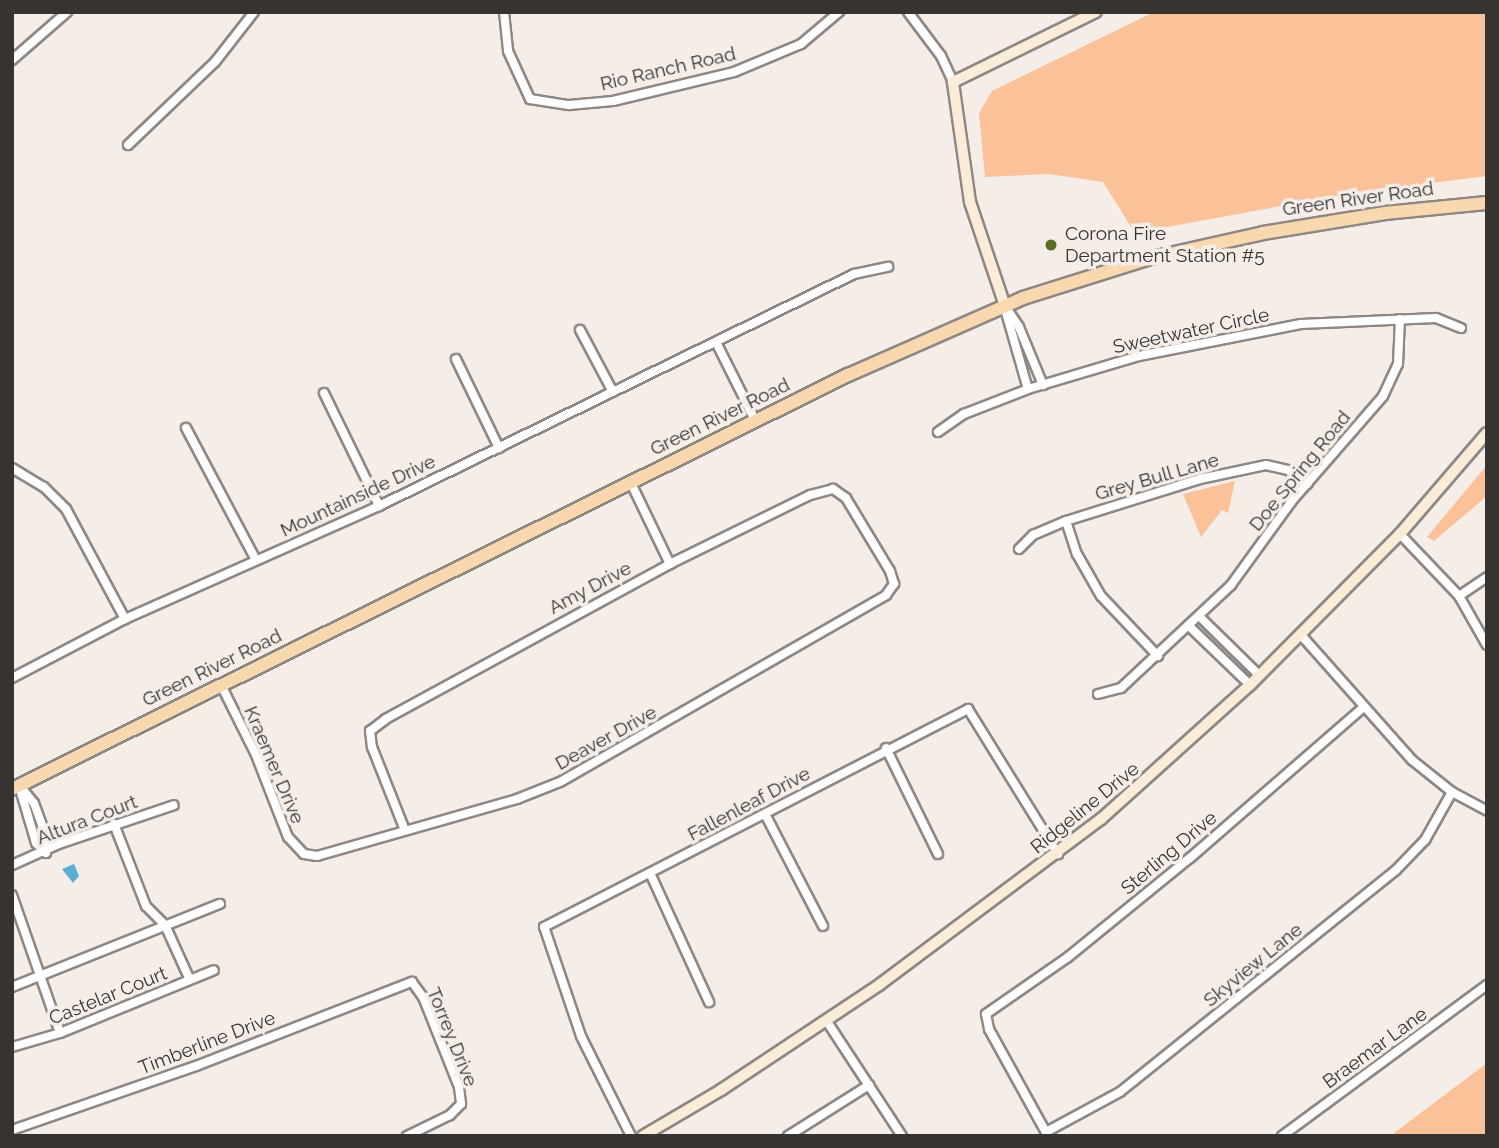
<!DOCTYPE html>
<html>
<head>
<meta charset="utf-8">
<style>
  body { margin:0 }
  #map { position:relative; width:1499px; height:1148px; overflow:hidden; background:#f4ede8; font-family:Raleway,sans-serif }
  div>[style] { position:absolute }
  .green>* { inset:0; background:#fbc198 }
  .water>* { inset:0; background:#5dadd3 }
  .roads { filter:drop-shadow(2px 0 #8e8783) drop-shadow(-2px 0 #8e8783) drop-shadow(0 2px #8e8783) drop-shadow(0 -2px #8e8783) }
  .street>* { height:8px; margin:-4px; padding:0 4px; transform-origin:4px; border-radius:4px; background:#fff }
  .secondary>* { height:10px; margin:-5px; padding:0 5px; transform-origin:5px; border-radius:5px; background:#fbecd7 }
  .primary>* { height:12px; margin:-6px; padding:0 6px; transform-origin:6px; border-radius:6px; background:#f8d9af }
  .dots>* { width:19px; height:19px; translate:-50% -50%; box-sizing:border-box; border:4px solid #f4ede8; border-radius:50% }
  span { translate:-50% -50%; white-space:nowrap; text-align:center; line-height:1.15; -webkit-text-stroke:7px #f4ede8; paint-order:stroke }
  .street-label { font-size:19px; color:#363331 }
  .poi-label { font-size:19px; color:#363331 }
  .left { translate:0 -50%; text-align:left }
  .frame { position:absolute; inset:0; border:14px solid #363331; pointer-events:none }
</style>
</head>
<body>
<div id="map">
  <div class="green">
    <div style="clip-path:polygon(1154px 12px,1487px 12px,1487px 176px,1346px 194px,1135px 233px,1103px 182px,1049px 174px,985px 177px,979px 113px,992px 91px)"></div>
    <div style="clip-path:polygon(1487px 465px,1487px 496px,1434px 541px,1427px 537px)"></div>
    <div style="clip-path:polygon(1235px 481px,1228px 513px,1222px 510px,1201px 537px,1183px 494px)"></div>
    <div style="clip-path:polygon(1487px 1063px,1487px 1136px,1390px 1136px)"></div>
  </div>
  <div class="water">
    <div style="clip-path:polygon(74px 864px,79px 876px,73px 883px,62px 869px)"></div>
  </div>
  <div class="roads">
    <div class="street">
      <div style="left:504px;top:12px;width:39px;rotate:84deg"></div>
      <div style="left:508px;top:51px;width:53px;rotate:65.4deg"></div>
      <div style="left:530px;top:99px;width:39px;rotate:9deg"></div>
      <div style="left:569px;top:105px;width:44px;rotate:-5.2deg"></div>
      <div style="left:613px;top:101px;width:124px;rotate:-13.5deg"></div>
      <div style="left:734px;top:72px;width:73px;rotate:-22.7deg"></div>
      <div style="left:801px;top:44px;width:50px;rotate:-40.1deg"></div>
      <div style="left:908px;top:12px;width:55px;rotate:53.1deg"></div>
      <div style="left:941px;top:56px;width:29px;rotate:65deg"></div>
      <div style="left:12px;top:60px;width:73px;rotate:-41.1deg"></div>
      <div style="left:128px;top:145px;width:120px;rotate:-43.7deg"></div>
      <div style="left:215px;top:62px;width:63px;rotate:-52deg"></div>
      <div style="left:1005px;top:306px;width:25px;rotate:56deg"></div>
      <div style="left:1019px;top:327px;width:63px;rotate:67.5deg"></div>
      <div style="left:1005px;top:309px;width:83px;rotate:74deg"></div>
      <div style="left:580px;top:330px;width:70px;rotate:62deg"></div>
      <div style="left:716px;top:342px;width:89px;rotate:63.4deg"></div>
      <div style="left:456px;top:359px;width:99px;rotate:64.2deg"></div>
      <div style="left:324px;top:393px;width:126px;rotate:64deg"></div>
      <div style="left:186px;top:428px;width:149px;rotate:62.1deg"></div>
      <div style="left:938px;top:432px;width:32px;rotate:-35deg"></div>
      <div style="left:964px;top:414px;width:69px;rotate:-21.3deg"></div>
      <div style="left:1028px;top:389px;width:116px;rotate:-16.6deg"></div>
      <div style="left:1139px;top:356px;width:165px;rotate:-11.2deg"></div>
      <div style="left:1301px;top:324px;width:135px;rotate:-2.5deg"></div>
      <div style="left:1436px;top:318px;width:27px;rotate:22deg"></div>
      <div style="left:12px;top:468px;width:37px;rotate:31deg"></div>
      <div style="left:44px;top:487px;width:31px;rotate:45deg"></div>
      <div style="left:66px;top:509px;width:125px;rotate:61.8deg"></div>
      <div style="left:631px;top:483px;width:90px;rotate:64.3deg"></div>
      <div style="left:1066px;top:521px;width:35px;rotate:72deg"></div>
      <div style="left:1077px;top:554px;width:48px;rotate:60.3deg"></div>
      <div style="left:1101px;top:596px;width:83px;rotate:46.5deg"></div>
      <div style="left:1400px;top:534px;width:86px;rotate:46.4deg"></div>
      <div style="left:1459px;top:596px;width:56px;rotate:60.3deg"></div>
      <div style="left:1019px;top:549px;width:20px;rotate:-45deg"></div>
      <div style="left:1033px;top:535px;width:36px;rotate:-23deg"></div>
      <div style="left:1066px;top:521px;width:140px;rotate:-17.4deg"></div>
      <div style="left:1200px;top:479px;width:67px;rotate:-12deg"></div>
      <div style="left:1266px;top:465px;width:23px;rotate:13deg"></div>
      <div style="left:1288px;top:470px;width:24px;rotate:35deg"></div>
      <div style="left:1459px;top:596px;width:34px;rotate:-34deg"></div>
      <div style="left:1200px;top:617px;width:84px;rotate:44.5deg"></div>
      <div style="left:1190px;top:627px;width:83px;rotate:44deg"></div>
      <div style="left:1301px;top:635px;width:167px;rotate:48.4deg"></div>
      <div style="left:1412px;top:760px;width:51px;rotate:38.7deg"></div>
      <div style="left:1452px;top:792px;width:40px;rotate:28deg"></div>
      <div style="left:12px;top:678px;width:127px;rotate:-27.6deg"></div>
      <div style="left:125px;top:619px;width:278px;rotate:-24deg"></div>
      <div style="left:379px;top:506px;width:529px;rotate:-26.03deg"></div>
      <div style="left:854px;top:274px;width:35px;rotate:-12deg"></div>
      <div style="left:221px;top:685px;width:78px;rotate:63.4deg"></div>
      <div style="left:256px;top:755px;width:88px;rotate:68.7deg"></div>
      <div style="left:288px;top:837px;width:23px;rotate:47deg"></div>
      <div style="left:304px;top:854px;width:13px;rotate:9deg"></div>
      <div style="left:317px;top:856px;width:208px;rotate:-15.9deg"></div>
      <div style="left:517px;top:799px;width:46px;rotate:-21.6deg"></div>
      <div style="left:560px;top:782px;width:376px;rotate:-29.8deg"></div>
      <div style="left:886px;top:595px;width:14px;rotate:-54deg"></div>
      <div style="left:894px;top:584px;width:14px;rotate:-107deg"></div>
      <div style="left:890px;top:571px;width:85px;rotate:-121.1deg"></div>
      <div style="left:846px;top:498px;width:16px;rotate:-145deg"></div>
      <div style="left:833px;top:489px;width:24px;rotate:165deg"></div>
      <div style="left:810px;top:495px;width:156px;rotate:153.8deg"></div>
      <div style="left:670px;top:564px;width:324px;rotate:151.4deg"></div>
      <div style="left:386px;top:719px;width:20px;rotate:143deg"></div>
      <div style="left:370px;top:731px;width:16px;rotate:83deg"></div>
      <div style="left:372px;top:747px;width:87px;rotate:68.4deg"></div>
      <div style="left:1098px;top:694px;width:24px;rotate:-15deg"></div>
      <div style="left:1121px;top:688px;width:151px;rotate:-43.1deg"></div>
      <div style="left:1231px;top:585px;width:102px;rotate:-54.1deg"></div>
      <div style="left:1291px;top:502px;width:140px;rotate:-49deg"></div>
      <div style="left:1383px;top:396px;width:35px;rotate:-65deg"></div>
      <div style="left:1398px;top:364px;width:45px;rotate:-87.5deg"></div>
      <div style="left:886px;top:748px;width:118px;rotate:63.9deg"></div>
      <div style="left:20px;top:786px;width:22px;rotate:51deg"></div>
      <div style="left:34px;top:803px;width:38px;rotate:70deg"></div>
      <div style="left:47px;top:839px;width:14px;rotate:94deg"></div>
      <div style="left:20px;top:789px;width:56px;rotate:73.5deg"></div>
      <div style="left:36px;top:843px;width:14px;rotate:45deg"></div>
      <div style="left:765px;top:814px;width:126px;rotate:62.6deg"></div>
      <div style="left:114px;top:824px;width:88px;rotate:68.7deg"></div>
      <div style="left:146px;top:906px;width:27px;rotate:45deg"></div>
      <div style="left:165px;top:925px;width:60px;rotate:65.6deg"></div>
      <div style="left:12px;top:865px;width:51px;rotate:-24.1deg"></div>
      <div style="left:59px;top:844px;width:121px;rotate:-18.7deg"></div>
      <div style="left:650px;top:873px;width:142px;rotate:65.4deg"></div>
      <div style="left:12px;top:895px;width:146px;rotate:70.8deg"></div>
      <div style="left:12px;top:987px;width:224px;rotate:-21.8deg"></div>
      <div style="left:826px;top:1020px;width:139px;rotate:56.8deg"></div>
      <div style="left:12px;top:1047px;width:50px;rotate:-16.3deg"></div>
      <div style="left:60px;top:1033px;width:166px;rotate:-22.2deg"></div>
      <div style="left:12px;top:1130px;width:195px;rotate:-19.2deg"></div>
      <div style="left:196px;top:1066px;width:232px;rotate:-21.3deg"></div>
      <div style="left:412px;top:982px;width:19px;rotate:54deg"></div>
      <div style="left:423px;top:997px;width:97px;rotate:68.2deg"></div>
      <div style="left:459px;top:1087px;width:17px;rotate:83deg"></div>
      <div style="left:461px;top:1104px;width:16px;rotate:135deg"></div>
      <div style="left:450px;top:1115px;width:48px;rotate:154deg"></div>
      <div style="left:1046px;top:1132px;width:84px;rotate:-28.4deg"></div>
      <div style="left:1120px;top:1092px;width:354px;rotate:-38.8deg"></div>
      <div style="left:1396px;top:870px;width:42px;rotate:-46deg"></div>
      <div style="left:1425px;top:840px;width:55px;rotate:-60.6deg"></div>
      <div style="left:631px;top:1136px;width:112px;rotate:-116.6deg"></div>
      <div style="left:581px;top:1036px;width:115px;rotate:-108.7deg"></div>
      <div style="left:544px;top:927px;width:477px;rotate:-27.2deg"></div>
      <div style="left:968px;top:709px;width:171px;rotate:58.2deg"></div>
      <div style="left:788px;top:1136px;width:96px;rotate:-32.2deg"></div>
      <div style="left:1048px;top:1136px;width:122px;rotate:-118.9deg"></div>
      <div style="left:989px;top:1029px;width:15px;rotate:-101deg"></div>
      <div style="left:986px;top:1014px;width:100px;rotate:-34.8deg"></div>
      <div style="left:1068px;top:957px;width:157px;rotate:-39.1deg"></div>
      <div style="left:1190px;top:858px;width:230px;rotate:-41deg"></div>
      <div style="left:1282px;top:1136px;width:255px;rotate:-36.4deg"></div>
    </div>
    <div class="secondary">
      <div style="left:1005px;top:306px;width:110px;rotate:-108.6deg"></div>
      <div style="left:970px;top:202px;width:121px;rotate:-98.1deg"></div>
      <div style="left:953px;top:82px;width:159px;rotate:-26.1deg"></div>
      <div style="left:643px;top:1136px;width:91px;rotate:-30.5deg"></div>
      <div style="left:721px;top:1090px;width:190px;rotate:-33.6deg"></div>
      <div style="left:879px;top:985px;width:277px;rotate:-36.8deg"></div>
      <div style="left:1101px;top:819px;width:200px;rotate:-42deg"></div>
      <div style="left:1250px;top:685px;width:213px;rotate:-45.2deg"></div>
      <div style="left:1400px;top:534px;width:133px;rotate:-49.3deg"></div>
    </div>
    <div class="primary">
      <div style="left:12px;top:789px;width:933px;rotate:-26.35deg"></div>
      <div style="left:848px;top:375px;width:191px;rotate:-23.7deg"></div>
      <div style="left:1023px;top:298px;width:130px;rotate:-17.5deg"></div>
      <div style="left:1147px;top:259px;width:119px;rotate:-12.6deg"></div>
      <div style="left:1263px;top:233px;width:124px;rotate:-9.3deg"></div>
      <div style="left:1385px;top:213px;width:102px;rotate:-5.6deg"></div>
    </div>
  </div>
  <div class="dots">
    <div style="left:1051px;top:245px;background:#596f1e"></div>
  </div>
  <div class="street-label">
    <span style="left:668px;top:69px;rotate:-13deg">Rio Ranch Road</span>
    <span style="left:1358px;top:199px;rotate:-8deg">Green River Road</span>
    <span style="left:1191px;top:331px;rotate:-12deg">Sweetwater Circle</span>
    <span style="left:720px;top:417px;rotate:-26deg">Green River Road</span>
    <span style="left:1300px;top:471px;rotate:-51deg">Doe Spring Road</span>
    <span style="left:1157px;top:477px;rotate:-16deg">Grey Bull Lane</span>
    <span style="left:358px;top:496px;rotate:-25deg">Mountainside Drive</span>
    <span style="left:590px;top:588px;rotate:-28deg">Amy Drive</span>
    <span style="left:212px;top:668px;rotate:-26deg">Green River Road</span>
    <span style="left:606px;top:738px;rotate:-29deg">Deaver Drive</span>
    <span style="left:274px;top:765px;rotate:67deg">Kraemer Drive</span>
    <span style="left:749px;top:804px;rotate:-28deg">Fallenleaf Drive</span>
    <span style="left:1085px;top:808px;rotate:-39deg">Ridgeline Drive</span>
    <span style="left:87px;top:820px;rotate:-21deg">Altura Court</span>
    <span style="left:1169px;top:853px;rotate:-40deg">Sterling Drive</span>
    <span style="left:1253px;top:965px;rotate:-39deg">Skyview Lane</span>
    <span style="left:108px;top:996px;rotate:-22deg">Castelar Court</span>
    <span style="left:452px;top:1037px;rotate:68deg">Torrey Drive</span>
    <span style="left:207px;top:1043px;rotate:-21deg">Timberline Drive</span>
    <span style="left:1375px;top:1048px;rotate:-36deg">Braemar Lane</span>
  </div>
  <div class="poi-label">
    <span class="left" style="left:1065px;top:245px">Corona Fire<br>Department Station #5</span>
  </div>
  <div class="frame"></div>
</div>
</body>
</html>
